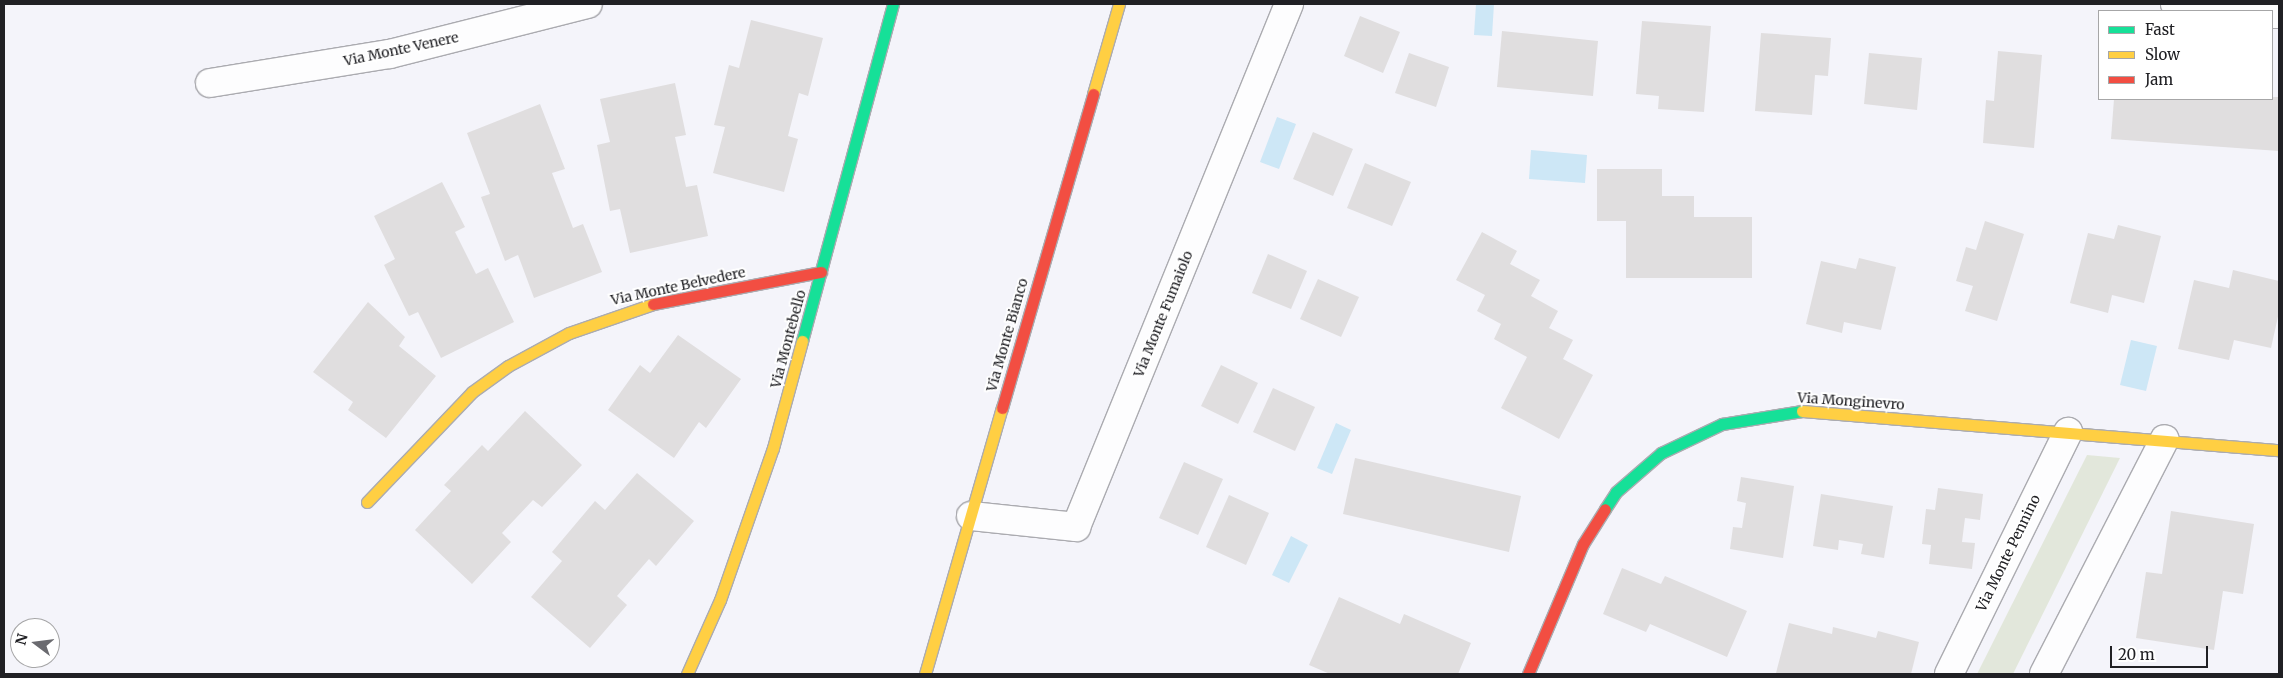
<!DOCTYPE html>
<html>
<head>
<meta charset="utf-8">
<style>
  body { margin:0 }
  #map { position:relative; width:2283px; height:678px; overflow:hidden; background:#f4f4fa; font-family:Merriweather,serif }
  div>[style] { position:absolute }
  .green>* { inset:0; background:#e2e7db }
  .water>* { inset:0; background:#cde7f6 }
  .building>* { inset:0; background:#e0dedf }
  .roads { filter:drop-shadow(1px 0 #ababb0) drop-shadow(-1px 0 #ababb0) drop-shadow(0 1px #ababb0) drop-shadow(0 -1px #ababb0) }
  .street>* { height:28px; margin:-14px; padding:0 14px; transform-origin:14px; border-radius:14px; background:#fdfdfe }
  .fast>* { height:11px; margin:-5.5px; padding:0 5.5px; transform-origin:5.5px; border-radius:5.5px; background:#16e098 }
  .slow>* { height:11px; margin:-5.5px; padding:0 5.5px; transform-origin:5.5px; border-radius:5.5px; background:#ffcf43 }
  .jam>* { height:11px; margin:-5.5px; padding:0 5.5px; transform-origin:5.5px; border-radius:5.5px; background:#f24e42 }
  span { translate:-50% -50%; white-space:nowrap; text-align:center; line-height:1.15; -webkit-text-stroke:4px #fff; paint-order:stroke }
  .street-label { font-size:14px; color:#202024 }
  .frame { position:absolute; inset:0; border:5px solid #202024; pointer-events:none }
  .legend { position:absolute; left:2098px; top:10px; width:175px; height:90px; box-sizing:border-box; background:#fff; border:1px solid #a6a6a7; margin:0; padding:6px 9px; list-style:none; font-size:15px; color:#202024 }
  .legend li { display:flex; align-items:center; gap:10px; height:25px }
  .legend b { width:25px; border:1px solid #a6a6a7 }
  .north { position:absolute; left:10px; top:618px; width:50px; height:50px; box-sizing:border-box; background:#fff; border:1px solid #a6a6a7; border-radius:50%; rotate:285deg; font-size:14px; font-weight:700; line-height:20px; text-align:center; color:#202024 }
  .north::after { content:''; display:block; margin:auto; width:18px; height:22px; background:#6a6a6f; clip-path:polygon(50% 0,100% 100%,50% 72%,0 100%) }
  .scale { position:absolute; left:2110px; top:646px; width:98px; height:22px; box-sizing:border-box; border:2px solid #202024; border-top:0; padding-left:6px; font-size:15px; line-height:18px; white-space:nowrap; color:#202024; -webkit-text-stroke:4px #fff; paint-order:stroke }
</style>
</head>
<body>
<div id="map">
  <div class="green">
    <div style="clip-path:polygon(2087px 455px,2120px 458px,2013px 674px,1977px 674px)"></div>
  </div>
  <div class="water">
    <div style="clip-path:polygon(1476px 4px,1494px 4px,1492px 36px,1474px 35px)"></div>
    <div style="clip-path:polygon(1277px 117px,1296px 124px,1279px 169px,1260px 162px)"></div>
    <div style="clip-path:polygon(1531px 150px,1587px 155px,1585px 183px,1529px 179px)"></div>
    <div style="clip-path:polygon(2131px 340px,2157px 346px,2146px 391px,2120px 385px)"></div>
    <div style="clip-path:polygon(1336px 423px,1351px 430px,1332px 474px,1317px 468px)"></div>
    <div style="clip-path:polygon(1291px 536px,1308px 545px,1289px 583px,1272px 575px)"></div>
  </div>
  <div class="building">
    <div style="clip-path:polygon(1360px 16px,1400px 32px,1383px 73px,1344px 56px)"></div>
    <div style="clip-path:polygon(751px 20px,823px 38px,808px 96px,799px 93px,788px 136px,798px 139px,784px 192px,713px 173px,725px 127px,714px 125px,729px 65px,739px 68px)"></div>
    <div style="clip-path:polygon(1642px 21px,1711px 26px,1704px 112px,1658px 109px,1659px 96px,1636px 94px)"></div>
    <div style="clip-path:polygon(1502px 31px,1598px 41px,1593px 96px,1497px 87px)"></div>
    <div style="clip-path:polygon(1761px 33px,1831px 38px,1828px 76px,1815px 75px,1812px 115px,1755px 111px)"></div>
    <div style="clip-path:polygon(1998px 51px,2042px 55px,2034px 148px,1983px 143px,1986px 100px,1994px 101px)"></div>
    <div style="clip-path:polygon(1409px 53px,1449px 67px,1436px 107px,1395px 93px)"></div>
    <div style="clip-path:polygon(1869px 53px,1922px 58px,1917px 110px,1864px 104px)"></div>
    <div style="clip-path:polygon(675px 83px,686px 135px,675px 137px,686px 187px,697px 185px,708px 236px,630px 253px,620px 209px,610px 211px,597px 145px,610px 142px,600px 99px)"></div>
    <div style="clip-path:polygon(2279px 97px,2279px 151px,2111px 139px,2114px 99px)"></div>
    <div style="clip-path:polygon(540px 104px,565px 169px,552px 173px,573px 228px,583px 224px,602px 272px,534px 298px,518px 255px,505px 261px,481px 197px,490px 194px,467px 133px)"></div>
    <div style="clip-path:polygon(1313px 132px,1353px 149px,1333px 196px,1293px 179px)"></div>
    <div style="clip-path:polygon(1365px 163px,1411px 182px,1392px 226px,1347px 208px)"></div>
    <div style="clip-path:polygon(1597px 169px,1662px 169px,1662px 196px,1694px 196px,1694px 217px,1752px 217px,1752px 278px,1626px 278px,1626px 221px,1597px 221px)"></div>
    <div style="clip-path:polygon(442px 182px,465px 227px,455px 232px,476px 274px,488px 268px,514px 322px,441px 358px,418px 312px,409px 316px,384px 265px,395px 259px,374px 216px)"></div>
    <div style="clip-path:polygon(1985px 221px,2024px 234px,1997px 321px,1965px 311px,1973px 286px,1956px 281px,1966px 247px,1976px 250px)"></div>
    <div style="clip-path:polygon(2118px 225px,2161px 236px,2144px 303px,2112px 295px,2108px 313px,2070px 303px,2088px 233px,2114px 239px)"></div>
    <div style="clip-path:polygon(1482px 232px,1517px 251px,1510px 264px,1540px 280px,1531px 296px,1558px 311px,1549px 328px,1573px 340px,1563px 359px,1593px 375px,1559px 439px,1501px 408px,1527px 357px,1494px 339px,1501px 324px,1477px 311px,1485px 295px,1456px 280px)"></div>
    <div style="clip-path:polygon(1268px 254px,1307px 271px,1291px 309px,1252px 293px)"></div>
    <div style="clip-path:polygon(1859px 258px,1896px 267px,1881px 330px,1844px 322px,1842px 333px,1806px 324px,1821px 261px,1856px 269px)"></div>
    <div style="clip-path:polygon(2233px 270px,2279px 281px,2279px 312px,2271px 348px,2234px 340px,2229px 360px,2178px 349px,2194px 280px,2229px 288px)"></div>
    <div style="clip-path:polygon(1318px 279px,1359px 297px,1341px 337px,1300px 319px)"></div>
    <div style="clip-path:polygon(368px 302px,405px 337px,399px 346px,436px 376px,386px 438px,348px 410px,353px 402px,313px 372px)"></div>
    <div style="clip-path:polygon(678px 335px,741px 379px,706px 428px,699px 422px,674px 458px,608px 410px,640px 365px,650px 373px)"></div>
    <div style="clip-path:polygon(1221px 365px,1258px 383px,1238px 424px,1201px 406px)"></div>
    <div style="clip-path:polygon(1273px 388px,1315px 407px,1295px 451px,1253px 432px)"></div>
    <div style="clip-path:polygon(525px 411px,582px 465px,542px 507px,533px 500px,502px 533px,511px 542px,472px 584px,415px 530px,451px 491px,444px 485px,482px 445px,488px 451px)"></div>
    <div style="clip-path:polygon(1355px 458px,1521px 496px,1509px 552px,1343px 514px)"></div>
    <div style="clip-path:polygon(1184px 462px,1223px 479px,1198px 535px,1159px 518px)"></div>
    <div style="clip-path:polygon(637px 473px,694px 521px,656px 566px,649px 559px,617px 596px,627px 605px,590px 648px,531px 597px,562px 561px,552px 552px,595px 501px,605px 510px)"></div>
    <div style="clip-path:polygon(1741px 477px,1794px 486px,1783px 558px,1730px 549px,1733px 527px,1742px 528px,1746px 503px,1737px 501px)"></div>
    <div style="clip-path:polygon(1938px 488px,1983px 494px,1980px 520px,1965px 518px,1962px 542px,1975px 543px,1972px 569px,1929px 564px,1931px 545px,1922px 544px,1926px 509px,1935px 510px)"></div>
    <div style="clip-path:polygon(1821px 494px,1893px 506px,1884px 558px,1861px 554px,1863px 544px,1839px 540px,1838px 550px,1813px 546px)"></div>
    <div style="clip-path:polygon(1229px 495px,1269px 513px,1246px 565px,1206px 547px)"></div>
    <div style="clip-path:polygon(2171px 511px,2254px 524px,2243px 594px,2223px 591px,2214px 650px,2136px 638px,2146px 572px,2162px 574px)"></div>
    <div style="clip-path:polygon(1622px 568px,1661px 584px,1665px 576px,1747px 611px,1727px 657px,1650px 624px,1646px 632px,1603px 614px)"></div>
    <div style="clip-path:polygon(1339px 597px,1400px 624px,1404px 614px,1471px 643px,1458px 674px,1330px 674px,1309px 665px)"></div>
    <div style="clip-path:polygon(1789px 623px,1832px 634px,1833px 627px,1876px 638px,1878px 631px,1919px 642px,1911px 674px,1776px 673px)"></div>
  </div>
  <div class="roads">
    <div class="street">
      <div style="left:2175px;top:4px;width:74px;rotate:5.4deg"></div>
      <div style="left:2272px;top:14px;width:7px"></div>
      <div style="left:210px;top:83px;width:182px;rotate:-9.2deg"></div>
      <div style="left:390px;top:54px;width:204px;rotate:-14.2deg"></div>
      <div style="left:971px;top:516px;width:106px;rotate:6deg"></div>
      <div style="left:1076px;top:527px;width:565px;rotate:-67.84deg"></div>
      <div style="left:1949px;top:674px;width:270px;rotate:-63.8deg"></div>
      <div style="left:2044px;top:674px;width:264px;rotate:-62.8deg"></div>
    </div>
    <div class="fast">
      <div style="left:802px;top:341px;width:349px;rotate:-74.9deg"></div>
      <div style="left:1605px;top:509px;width:20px;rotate:-57deg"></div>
      <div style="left:1616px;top:492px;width:60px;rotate:-40.9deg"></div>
      <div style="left:1661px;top:453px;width:68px;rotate:-25.4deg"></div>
      <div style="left:1722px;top:424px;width:81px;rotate:-9.2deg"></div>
    </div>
    <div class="slow">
      <div style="left:1093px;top:94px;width:94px;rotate:-73.9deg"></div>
      <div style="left:1802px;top:411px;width:479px;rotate:4.7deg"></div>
      <div style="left:367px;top:502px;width:152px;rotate:-46.3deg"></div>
      <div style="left:472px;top:392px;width:44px;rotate:-35.8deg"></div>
      <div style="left:508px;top:366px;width:69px;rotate:-28.4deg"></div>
      <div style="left:569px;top:333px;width:89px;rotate:-19deg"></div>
      <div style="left:687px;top:674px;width:81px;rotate:-66deg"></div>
      <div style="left:720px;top:600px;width:161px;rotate:-70.8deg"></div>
      <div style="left:773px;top:448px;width:111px;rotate:-74.8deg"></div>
      <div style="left:925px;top:674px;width:277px;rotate:-73.9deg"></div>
    </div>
    <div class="jam">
      <div style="left:653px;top:304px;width:171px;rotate:-10.8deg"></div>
      <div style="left:1002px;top:408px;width:327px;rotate:-73.8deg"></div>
      <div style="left:1528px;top:674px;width:141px;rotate:-67.1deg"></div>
      <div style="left:1583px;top:544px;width:41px;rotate:-57.8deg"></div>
    </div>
  </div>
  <div class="street-label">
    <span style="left:401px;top:49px;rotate:-12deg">Via Monte Venere</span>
    <span style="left:678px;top:286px;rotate:-12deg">Via Monte Belvedere</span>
    <span style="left:1163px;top:314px;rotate:-68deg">Via Monte Fumaiolo</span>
    <span style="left:1007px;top:335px;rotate:-74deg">Via Monte Bianco</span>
    <span style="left:788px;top:339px;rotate:-75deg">Via Montebello</span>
    <span style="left:1851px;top:401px;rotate:4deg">Via Monginevro</span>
    <span style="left:2008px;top:553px;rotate:-64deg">Via Monte Pennino</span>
  </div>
  <div class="frame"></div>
  <ul class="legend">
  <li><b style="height:6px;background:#16e098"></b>Fast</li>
  <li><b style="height:6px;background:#ffcf43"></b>Slow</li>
  <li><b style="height:6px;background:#f24e42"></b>Jam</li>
  </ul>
  <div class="north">N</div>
  <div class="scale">20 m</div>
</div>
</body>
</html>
